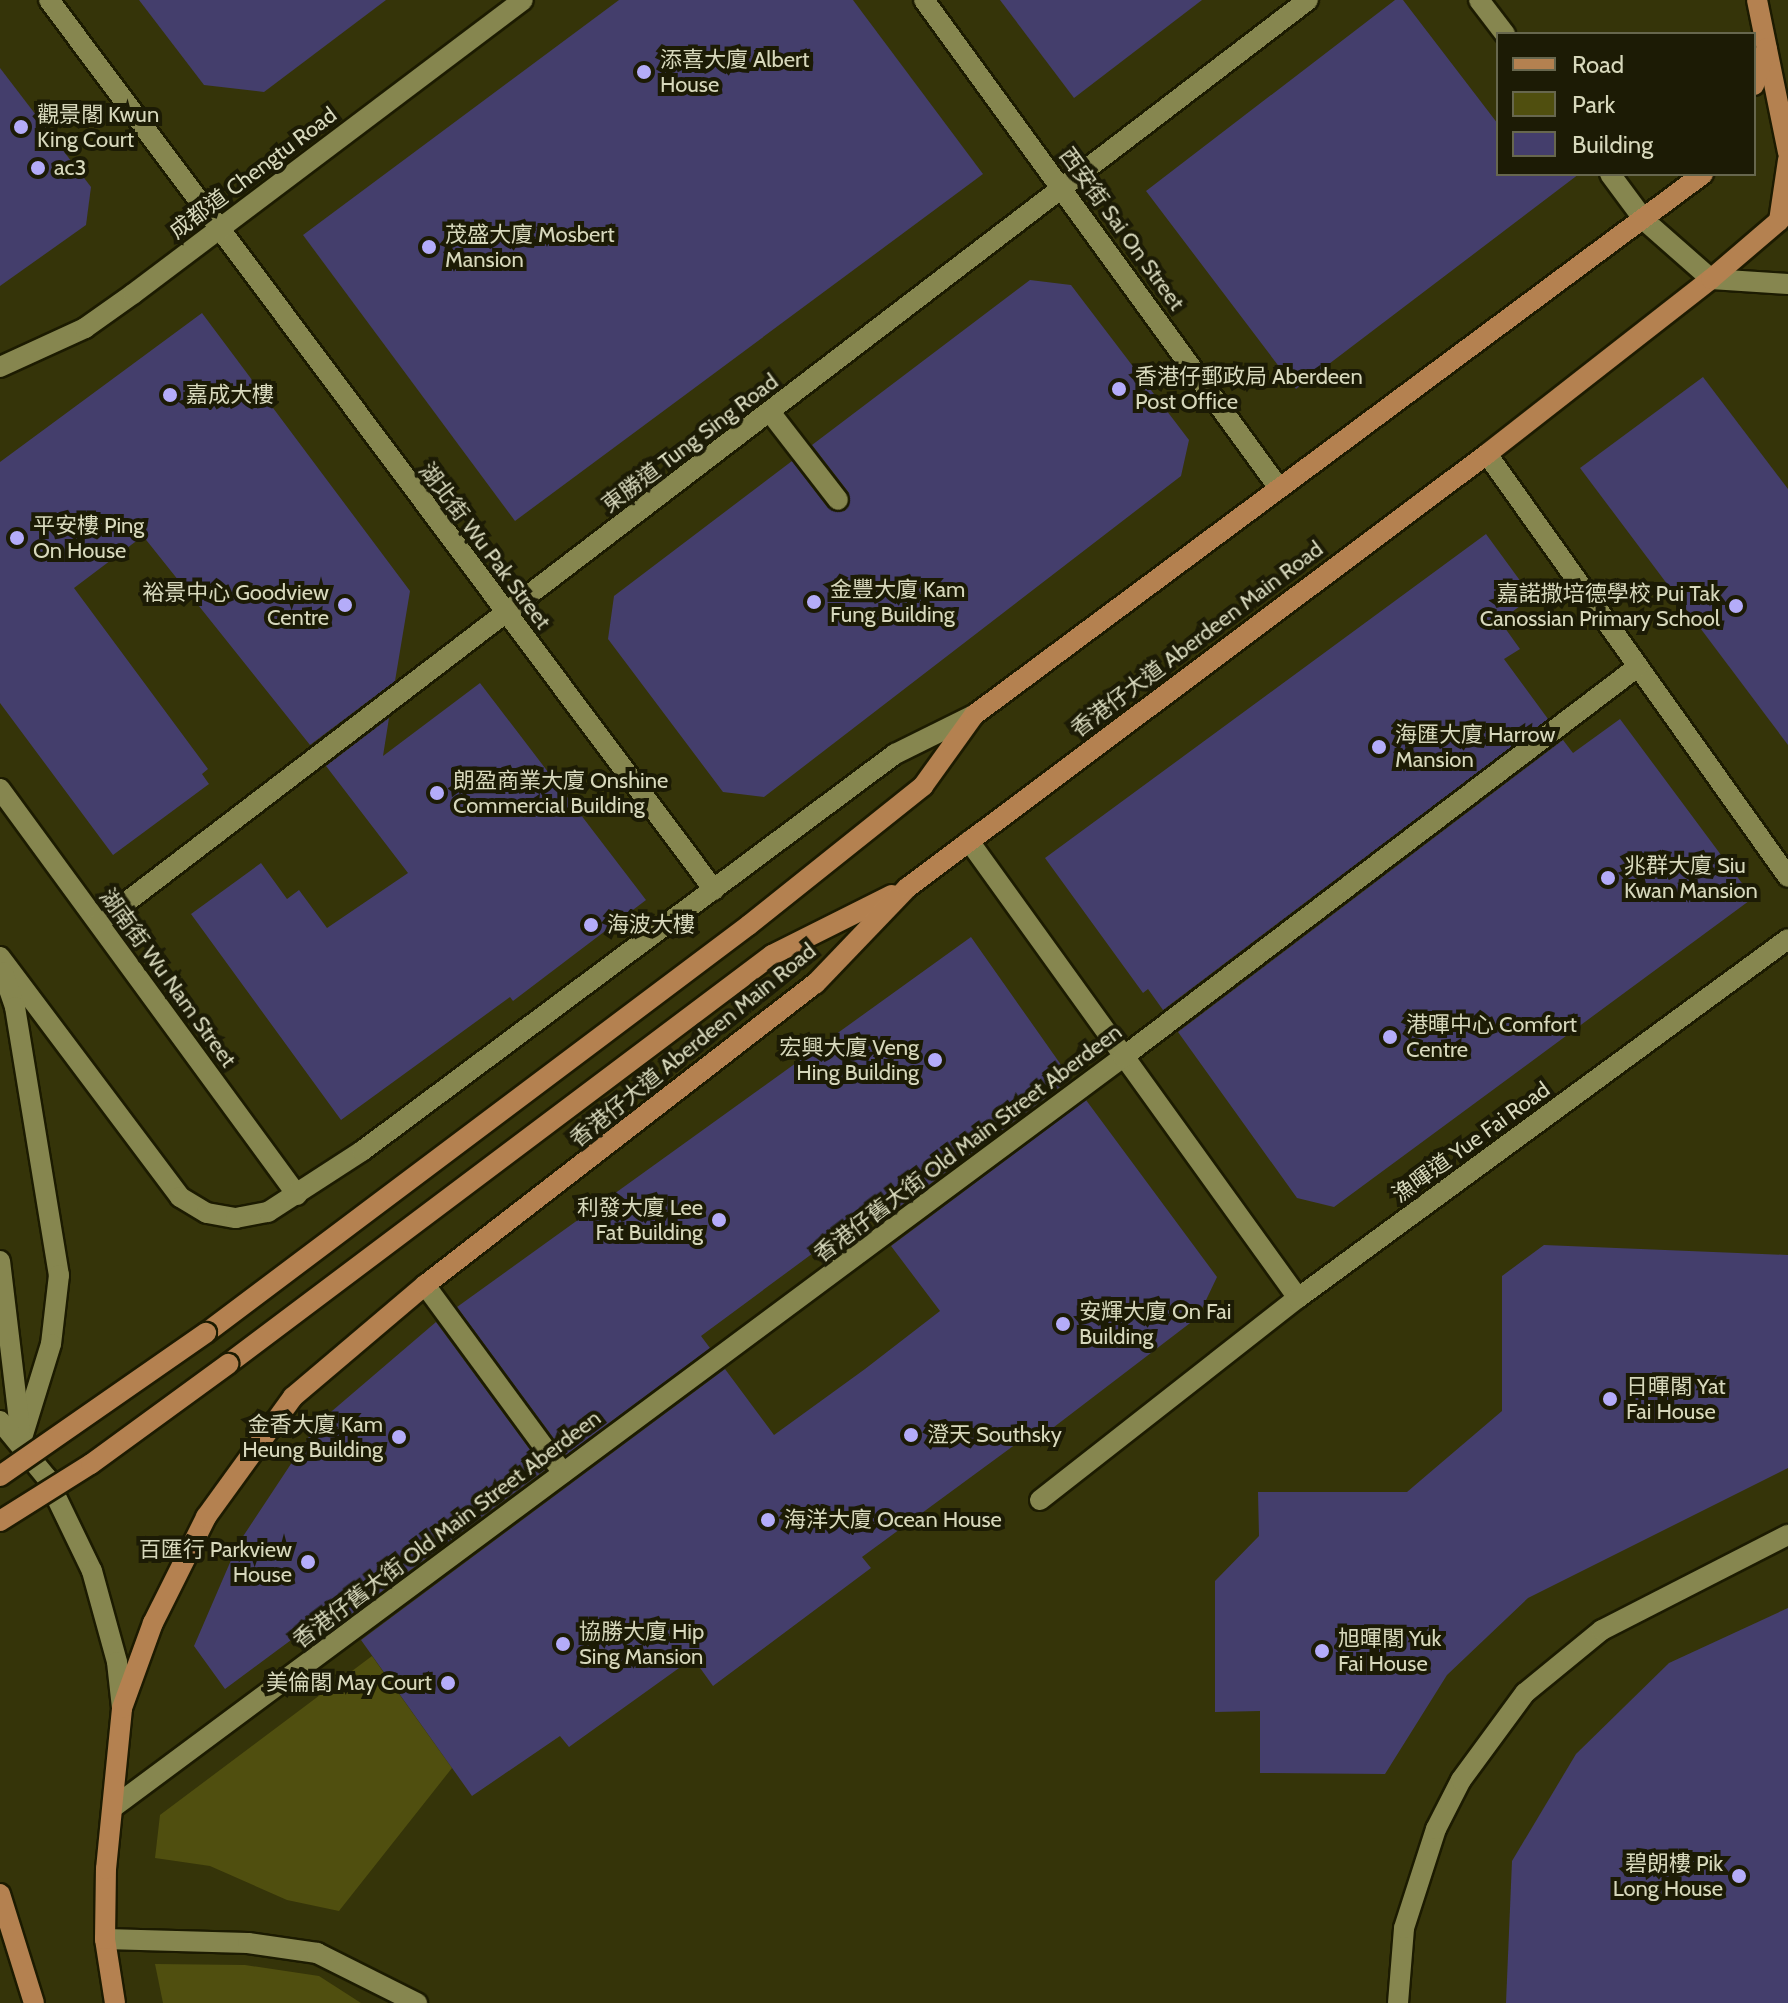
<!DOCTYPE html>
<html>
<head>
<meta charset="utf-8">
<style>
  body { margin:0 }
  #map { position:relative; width:1788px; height:2003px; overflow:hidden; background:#353409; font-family:Cabin,"Noto Sans TC",sans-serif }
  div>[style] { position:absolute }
  .green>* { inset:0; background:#504f0f }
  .building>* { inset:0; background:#443e6c }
  .roads { filter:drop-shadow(2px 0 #1c1b01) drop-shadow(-2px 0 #1c1b01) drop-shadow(0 2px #1c1b01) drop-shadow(0 -2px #1c1b01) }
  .minor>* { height:20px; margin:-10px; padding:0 10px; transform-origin:10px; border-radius:10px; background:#86864f }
  .major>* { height:20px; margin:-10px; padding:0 10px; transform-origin:10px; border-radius:10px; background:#b48150 }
  .bridges { filter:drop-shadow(2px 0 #1c1b01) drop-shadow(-2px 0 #1c1b01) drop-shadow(0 2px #1c1b01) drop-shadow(0 -2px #1c1b01) }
  .major-bridge>* { height:20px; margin:-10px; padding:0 10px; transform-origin:10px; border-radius:10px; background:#b48150 }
  .dots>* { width:22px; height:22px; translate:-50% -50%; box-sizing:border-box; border:4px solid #1c1b05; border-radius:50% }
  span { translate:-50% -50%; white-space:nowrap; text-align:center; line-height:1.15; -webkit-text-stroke:8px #1c1b05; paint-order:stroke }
  .poi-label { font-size:22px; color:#d7d8bc }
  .left { translate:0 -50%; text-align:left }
  .right { translate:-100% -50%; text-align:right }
  .street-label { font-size:22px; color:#d7d8bc }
  .legend { position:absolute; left:1496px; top:32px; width:260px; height:144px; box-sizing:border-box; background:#1c1b05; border:2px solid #67674e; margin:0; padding:10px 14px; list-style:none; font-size:24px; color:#d7d8bc }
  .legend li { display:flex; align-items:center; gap:16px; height:40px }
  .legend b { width:40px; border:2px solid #67674e }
</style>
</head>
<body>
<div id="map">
  <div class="green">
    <div style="clip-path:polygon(372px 1656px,452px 1768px,339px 1911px,287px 1900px,210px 1866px,155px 1858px,160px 1815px)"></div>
    <div style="clip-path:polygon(155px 1964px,245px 1965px,319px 1976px,361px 2003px,163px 2003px)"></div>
  </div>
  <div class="building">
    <div style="clip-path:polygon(139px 0,386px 0,264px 92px,204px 85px)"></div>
    <div style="clip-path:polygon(619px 0,853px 0,983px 174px,515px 521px,303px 235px)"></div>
    <div style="clip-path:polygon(1000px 0,1202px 0,1074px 98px)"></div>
    <div style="clip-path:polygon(1395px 0,1403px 0,1498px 124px,1498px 174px,1579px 174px,1296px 389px,1146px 191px)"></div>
    <div style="clip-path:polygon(0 68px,91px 187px,86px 225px,0 286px)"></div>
    <div style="clip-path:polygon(1030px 280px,1071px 285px,1189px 440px,1181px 476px,764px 797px,723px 792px,608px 639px,614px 596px,792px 461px,828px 508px,845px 511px,849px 493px,812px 445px)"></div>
    <div style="clip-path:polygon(202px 313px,410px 591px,395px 681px,310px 745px,143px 536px,74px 588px,208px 769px,202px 774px,209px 784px,113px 855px,0 703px,0 462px)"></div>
    <div style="clip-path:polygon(1703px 377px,1788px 489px,1788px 745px,1580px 468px)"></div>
    <div style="clip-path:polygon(1486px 534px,1532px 597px,1500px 621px,1520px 649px,1504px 659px,1548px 719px,1163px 1010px,1148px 989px,1143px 993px,1045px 858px)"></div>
    <div style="clip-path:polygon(480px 683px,646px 900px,513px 1001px,510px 997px,341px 1120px,191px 914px,261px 863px,287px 899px,299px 890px,327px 928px,408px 873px,326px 766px,389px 718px,383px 756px)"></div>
    <div style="clip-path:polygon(1620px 719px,1753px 898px,1334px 1207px,1297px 1198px,1178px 1032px,1563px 740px,1573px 753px)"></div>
    <div style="clip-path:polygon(971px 937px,1071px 1079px,875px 1225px,867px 1213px,801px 1262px,701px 1336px,710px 1348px,566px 1455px,457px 1307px)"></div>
    <div style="clip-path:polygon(1086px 1100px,1217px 1277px,1198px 1317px,1037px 1440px,1031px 1433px,862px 1557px,871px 1568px,713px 1686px,693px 1658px,569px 1747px,560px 1736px,472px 1796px,361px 1640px,725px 1369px,774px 1435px,865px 1369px,940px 1311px,891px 1246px)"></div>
    <div style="clip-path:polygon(1544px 1245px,1788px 1255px,1788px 1468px,1528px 1598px,1447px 1675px,1385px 1774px,1260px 1773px,1260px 1711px,1215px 1712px,1215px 1581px,1259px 1536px,1258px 1492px,1407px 1492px,1502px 1411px,1502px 1276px)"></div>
    <div style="clip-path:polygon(436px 1322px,545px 1470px,346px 1618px,337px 1606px,225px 1689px,194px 1646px,238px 1544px,318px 1423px)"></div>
    <div style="clip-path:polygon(1788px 1608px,1788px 2003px,1506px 2003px,1512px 1861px,1576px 1754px,1669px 1663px)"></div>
  </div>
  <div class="roads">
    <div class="minor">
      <div style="left:49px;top:0;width:1111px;rotate:53.23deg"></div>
      <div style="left:924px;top:0;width:603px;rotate:53.97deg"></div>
      <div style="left:1479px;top:0;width:43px;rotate:52.6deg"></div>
      <div style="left:1610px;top:174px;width:57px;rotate:53.5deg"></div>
      <div style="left:1644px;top:220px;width:89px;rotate:41.4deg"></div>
      <div style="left:1711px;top:279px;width:77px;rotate:3.7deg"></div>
      <div style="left:0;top:367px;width:94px;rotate:-24.6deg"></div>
      <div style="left:85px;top:328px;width:59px;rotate:-35.3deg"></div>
      <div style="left:133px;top:294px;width:488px;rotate:-37deg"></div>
      <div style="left:770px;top:412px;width:111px;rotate:52.3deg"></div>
      <div style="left:1487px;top:454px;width:519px;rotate:54.56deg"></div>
      <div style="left:0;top:789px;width:503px;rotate:53.81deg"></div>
      <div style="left:969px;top:841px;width:563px;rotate:54.25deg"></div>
      <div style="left:99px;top:923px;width:1521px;rotate:-37.36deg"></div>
      <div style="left:0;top:957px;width:300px;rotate:53.1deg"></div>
      <div style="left:180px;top:1197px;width:31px;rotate:31deg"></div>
      <div style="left:207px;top:1213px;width:29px;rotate:10deg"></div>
      <div style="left:236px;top:1218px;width:33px;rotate:-11deg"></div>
      <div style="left:268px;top:1212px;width:112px;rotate:-33deg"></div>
      <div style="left:362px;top:1151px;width:665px;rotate:-36.68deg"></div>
      <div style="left:895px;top:754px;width:88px;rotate:-26.3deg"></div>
      <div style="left:3px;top:972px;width:37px;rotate:71deg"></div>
      <div style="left:15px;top:1007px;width:272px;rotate:80.7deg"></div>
      <div style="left:59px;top:1275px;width:69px;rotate:96.6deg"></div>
      <div style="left:51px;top:1344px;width:102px;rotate:107.2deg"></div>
      <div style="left:0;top:1261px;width:169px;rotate:83.2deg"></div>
      <div style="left:425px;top:1285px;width:233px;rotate:53.7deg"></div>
      <div style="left:0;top:1421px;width:74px;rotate:50.5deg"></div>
      <div style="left:47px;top:1478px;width:103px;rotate:64.2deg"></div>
      <div style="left:92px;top:1571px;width:94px;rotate:74.6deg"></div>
      <div style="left:117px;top:1662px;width:46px;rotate:83.8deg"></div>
      <div style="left:1040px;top:1500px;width:328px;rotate:-38.1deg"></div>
      <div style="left:1298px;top:1298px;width:607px;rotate:-36.23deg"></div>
      <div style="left:115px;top:1806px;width:1256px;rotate:-36.61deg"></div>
      <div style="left:1123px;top:1057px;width:644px;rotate:-37.17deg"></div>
      <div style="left:105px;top:1939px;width:143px;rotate:1.6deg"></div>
      <div style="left:248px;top:1943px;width:70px;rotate:8.2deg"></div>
      <div style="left:317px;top:1953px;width:112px;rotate:26.6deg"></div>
      <div style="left:1398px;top:2003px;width:75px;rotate:-85.4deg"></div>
      <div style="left:1404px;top:1928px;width:104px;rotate:-72.1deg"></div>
      <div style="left:1436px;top:1829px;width:55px;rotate:-63deg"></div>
      <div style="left:1461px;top:1780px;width:108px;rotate:-53.7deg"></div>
      <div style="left:1525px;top:1693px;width:99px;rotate:-39.3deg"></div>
      <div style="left:1602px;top:1630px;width:209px;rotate:-27.1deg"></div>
    </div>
    <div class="major">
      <div style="left:1757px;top:0;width:156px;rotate:78.5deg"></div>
      <div style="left:1754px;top:85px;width:39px;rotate:-71deg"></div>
      <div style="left:206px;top:1333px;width:679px;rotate:-36.92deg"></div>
      <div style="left:749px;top:925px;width:223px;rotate:-38.6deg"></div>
      <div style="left:923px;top:786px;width:87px;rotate:-54.3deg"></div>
      <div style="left:974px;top:715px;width:908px;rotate:-36.58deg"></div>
      <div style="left:228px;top:1364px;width:681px;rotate:-36.94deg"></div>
      <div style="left:772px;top:955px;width:134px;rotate:-26.6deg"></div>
      <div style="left:0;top:1894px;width:114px;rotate:72.7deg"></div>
      <div style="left:115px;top:2003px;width:65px;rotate:-98.9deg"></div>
      <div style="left:105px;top:1939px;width:70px;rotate:-89.2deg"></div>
      <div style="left:106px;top:1869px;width:162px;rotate:-84.3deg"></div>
      <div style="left:122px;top:1708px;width:90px;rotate:-70deg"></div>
      <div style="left:153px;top:1623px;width:119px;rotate:-63.4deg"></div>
      <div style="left:206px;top:1517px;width:148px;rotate:-54.1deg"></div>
      <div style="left:293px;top:1397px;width:173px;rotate:-40.3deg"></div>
      <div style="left:425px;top:1285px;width:493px;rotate:-37.7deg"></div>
      <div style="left:815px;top:984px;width:133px;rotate:-46.2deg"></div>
      <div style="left:907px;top:888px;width:724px;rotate:-36.81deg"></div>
      <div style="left:1487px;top:454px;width:284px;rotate:-38deg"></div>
      <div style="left:1711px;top:279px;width:89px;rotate:-40.5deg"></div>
      <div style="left:1779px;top:221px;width:62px;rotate:-81.6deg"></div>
    </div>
  </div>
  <div class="bridges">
    <div class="major-bridge">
      <div style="left:0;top:1476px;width:251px;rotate:-34.8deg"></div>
      <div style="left:0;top:1521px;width:107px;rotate:-32.1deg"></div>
      <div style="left:91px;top:1464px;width:170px;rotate:-36.1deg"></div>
    </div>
  </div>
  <div class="dots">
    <div style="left:644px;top:72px;background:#b4acf9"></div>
    <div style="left:21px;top:127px;background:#b4acf9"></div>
    <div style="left:38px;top:168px;background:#b4acf9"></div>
    <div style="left:429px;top:247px;background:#b4acf9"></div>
    <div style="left:1119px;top:389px;background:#b4acf9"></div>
    <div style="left:170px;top:395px;background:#b4acf9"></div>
    <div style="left:17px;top:538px;background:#b4acf9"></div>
    <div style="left:814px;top:602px;background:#b4acf9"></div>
    <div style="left:345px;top:605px;background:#b4acf9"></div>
    <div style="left:1736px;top:606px;background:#b4acf9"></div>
    <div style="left:1379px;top:747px;background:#b4acf9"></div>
    <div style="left:437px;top:793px;background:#b4acf9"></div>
    <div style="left:1608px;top:878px;background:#b4acf9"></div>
    <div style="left:591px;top:925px;background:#b4acf9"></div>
    <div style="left:1390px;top:1037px;background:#b4acf9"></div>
    <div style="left:935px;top:1060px;background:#b4acf9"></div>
    <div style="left:719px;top:1220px;background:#b4acf9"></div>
    <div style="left:1063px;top:1324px;background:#b4acf9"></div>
    <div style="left:1610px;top:1399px;background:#b4acf9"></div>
    <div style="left:911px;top:1435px;background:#b4acf9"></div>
    <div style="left:399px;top:1437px;background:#b4acf9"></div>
    <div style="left:768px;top:1520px;background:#b4acf9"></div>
    <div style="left:308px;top:1562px;background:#b4acf9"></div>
    <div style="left:563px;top:1644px;background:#b4acf9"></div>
    <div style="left:1322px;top:1651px;background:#b4acf9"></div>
    <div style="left:448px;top:1683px;background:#b4acf9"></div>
    <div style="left:1739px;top:1876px;background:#b4acf9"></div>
  </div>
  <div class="poi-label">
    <span class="left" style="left:660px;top:72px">添喜大廈 Albert<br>House</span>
    <span class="left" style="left:37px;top:127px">觀景閣 Kwun<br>King Court</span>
    <span class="left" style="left:54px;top:168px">ac3</span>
    <span class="left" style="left:445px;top:247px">茂盛大廈 Mosbert<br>Mansion</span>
    <span class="left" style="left:1135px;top:389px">香港仔郵政局 Aberdeen<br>Post Office</span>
    <span class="left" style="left:186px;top:395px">嘉成大樓</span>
    <span class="left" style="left:33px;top:538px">平安樓 Ping<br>On House</span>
    <span class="left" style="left:830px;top:602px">金豐大廈 Kam<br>Fung Building</span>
    <span class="right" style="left:329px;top:605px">裕景中心 Goodview<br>Centre</span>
    <span class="right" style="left:1720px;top:606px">嘉諾撒培德學校 Pui Tak<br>Canossian Primary School</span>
    <span class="left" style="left:1395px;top:747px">海匯大廈 Harrow<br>Mansion</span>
    <span class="left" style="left:453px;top:793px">朗盈商業大廈 Onshine<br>Commercial Building</span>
    <span class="left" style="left:1624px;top:878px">兆群大廈 Siu<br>Kwan Mansion</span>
    <span class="left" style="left:607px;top:925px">海波大樓</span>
    <span class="left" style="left:1406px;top:1037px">港暉中心 Comfort<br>Centre</span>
    <span class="right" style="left:919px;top:1060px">宏興大廈 Veng<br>Hing Building</span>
    <span class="right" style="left:703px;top:1220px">利發大廈 Lee<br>Fat Building</span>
    <span class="left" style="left:1079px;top:1324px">安輝大廈 On Fai<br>Building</span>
    <span class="left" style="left:1626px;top:1399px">日暉閣 Yat<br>Fai House</span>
    <span class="right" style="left:383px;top:1437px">金香大廈 Kam<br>Heung Building</span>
    <span class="left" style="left:927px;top:1435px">澄天 Southsky</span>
    <span class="left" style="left:784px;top:1520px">海洋大廈 Ocean House</span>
    <span class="right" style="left:292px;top:1562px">百匯行 Parkview<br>House</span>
    <span class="left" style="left:579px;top:1644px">協勝大廈 Hip<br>Sing Mansion</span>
    <span class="left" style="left:1338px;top:1651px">旭暉閣 Yuk<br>Fai House</span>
    <span class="right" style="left:432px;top:1683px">美倫閣 May Court</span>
    <span class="right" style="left:1723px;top:1876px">碧朗樓 Pik<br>Long House</span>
  </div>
  <div class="street-label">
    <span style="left:253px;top:173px;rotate:-37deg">成都道 Chengtu Road</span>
    <span style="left:1122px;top:229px;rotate:54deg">西安街 Sai On Street</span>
    <span style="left:690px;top:443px;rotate:-37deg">東勝道 Tung Sing Road</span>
    <span style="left:485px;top:546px;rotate:53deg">湖北街 Wu Pak Street</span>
    <span style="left:1197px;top:639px;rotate:-37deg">香港仔大道 Aberdeen Main Road</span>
    <span style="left:168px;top:978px;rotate:54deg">湖南街 Wu Nam Street</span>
    <span style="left:693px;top:1045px;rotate:-39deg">香港仔大道 Aberdeen Main Road</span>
    <span style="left:1471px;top:1142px;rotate:-36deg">漁暉道 Yue Fai Road</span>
    <span style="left:968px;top:1143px;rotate:-37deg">香港仔舊大街 Old Main Street Aberdeen</span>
    <span style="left:447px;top:1529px;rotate:-37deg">香港仔舊大街 Old Main Street Aberdeen</span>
  </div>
  <ul class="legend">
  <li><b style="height:10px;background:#b48150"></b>Road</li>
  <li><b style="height:22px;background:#504f0f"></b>Park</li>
  <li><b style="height:22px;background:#443e6c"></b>Building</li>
  </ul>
</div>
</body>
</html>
